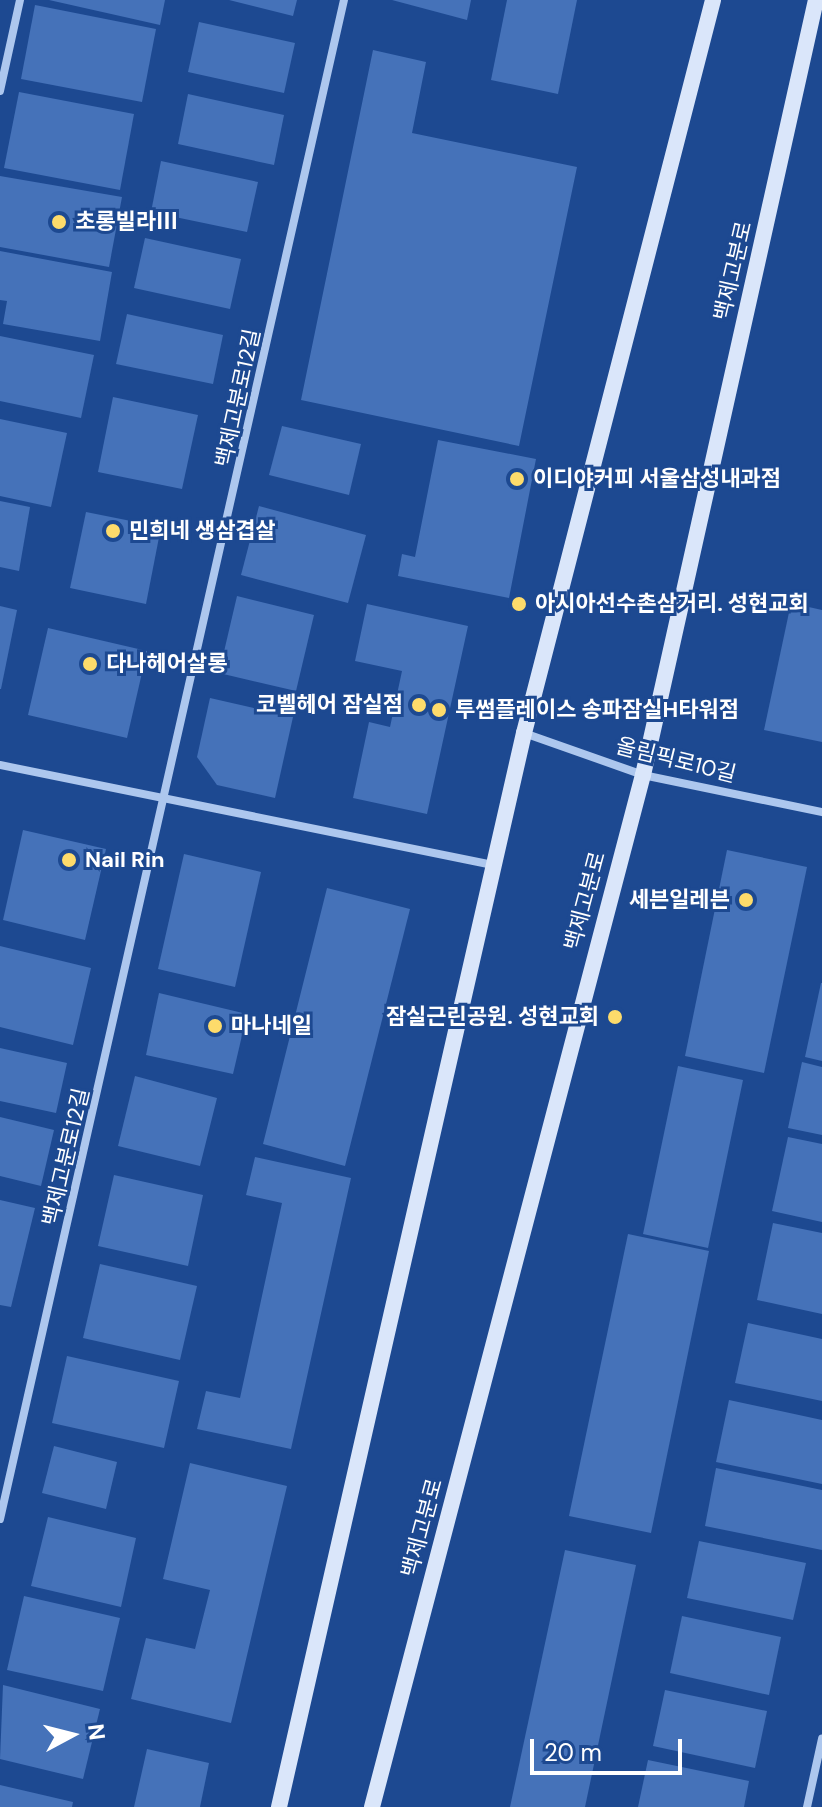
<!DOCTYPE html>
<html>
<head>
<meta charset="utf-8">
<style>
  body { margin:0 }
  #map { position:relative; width:822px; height:1807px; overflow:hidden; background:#1d4991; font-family:"DM Sans","Noto Sans KR",sans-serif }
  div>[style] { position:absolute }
  .building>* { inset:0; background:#4572b9 }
  .minor>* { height:8px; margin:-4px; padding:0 4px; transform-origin:4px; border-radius:4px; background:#adc7ee }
  .secondary>* { height:16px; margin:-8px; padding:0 8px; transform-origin:8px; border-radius:8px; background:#dae6fa }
  .dots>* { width:22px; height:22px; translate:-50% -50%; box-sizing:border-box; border:4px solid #1d4991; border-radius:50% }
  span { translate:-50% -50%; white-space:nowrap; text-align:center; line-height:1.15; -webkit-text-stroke:6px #1d4991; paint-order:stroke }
  .poi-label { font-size:22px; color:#fff; font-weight:700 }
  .left { translate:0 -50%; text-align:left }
  .right { translate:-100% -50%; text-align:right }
  .street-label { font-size:22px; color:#fff }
  .north { position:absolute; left:32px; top:1695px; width:80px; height:80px; -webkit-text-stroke:6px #1d4991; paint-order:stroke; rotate:83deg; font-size:22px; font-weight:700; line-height:32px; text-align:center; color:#fff }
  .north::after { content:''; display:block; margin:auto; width:28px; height:36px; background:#fff; clip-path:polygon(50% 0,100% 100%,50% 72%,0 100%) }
  .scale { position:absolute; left:530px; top:1739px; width:152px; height:36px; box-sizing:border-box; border:4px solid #fff; border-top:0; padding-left:10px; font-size:24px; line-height:28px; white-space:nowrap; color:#fff; -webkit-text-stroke:6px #1d4991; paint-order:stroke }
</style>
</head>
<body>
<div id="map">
  <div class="building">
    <div style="clip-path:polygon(49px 0,165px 0,160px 25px)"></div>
    <div style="clip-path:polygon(229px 0,297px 0,293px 16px)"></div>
    <div style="clip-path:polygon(392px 0,471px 0,467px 20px)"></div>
    <div style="clip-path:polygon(507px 0,577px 0,558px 94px,491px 80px)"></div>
    <div style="clip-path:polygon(35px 5px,156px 29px,142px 102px,21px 79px)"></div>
    <div style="clip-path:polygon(199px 22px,295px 43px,284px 93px,188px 72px)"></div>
    <div style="clip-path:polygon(373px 50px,426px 62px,412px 133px,577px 167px,519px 446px,301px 400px)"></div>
    <div style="clip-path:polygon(19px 92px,134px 114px,120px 190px,4px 168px)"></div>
    <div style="clip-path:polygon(188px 94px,284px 115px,274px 165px,178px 144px)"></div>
    <div style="clip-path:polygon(161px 161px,258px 182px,247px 232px,151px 212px)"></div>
    <div style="clip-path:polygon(0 176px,122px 197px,109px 267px,0 247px)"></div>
    <div style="clip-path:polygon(145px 238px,241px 259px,230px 309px,134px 288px)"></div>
    <div style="clip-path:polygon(0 251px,112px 272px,100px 341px,3px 324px,7px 301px,0 300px)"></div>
    <div style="clip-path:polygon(127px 314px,223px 335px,213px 384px,116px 364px)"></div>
    <div style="clip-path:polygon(0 336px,94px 355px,81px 418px,0 401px)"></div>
    <div style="clip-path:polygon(113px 397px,198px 415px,182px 489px,98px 472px)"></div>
    <div style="clip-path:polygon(0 419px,67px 433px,51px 507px,0 496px)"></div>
    <div style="clip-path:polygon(282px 426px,361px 444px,349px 495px,269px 475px)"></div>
    <div style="clip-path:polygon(438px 440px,536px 459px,509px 598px,398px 576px,402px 554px,415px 557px)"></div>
    <div style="clip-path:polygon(0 501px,30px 507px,19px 571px,0 567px)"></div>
    <div style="clip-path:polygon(259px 506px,366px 535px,348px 603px,241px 575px)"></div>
    <div style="clip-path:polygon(86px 512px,161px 527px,146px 604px,70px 588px)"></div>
    <div style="clip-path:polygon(237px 596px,314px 615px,296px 691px,219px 673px)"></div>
    <div style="clip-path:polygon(791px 603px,822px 610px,822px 742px,764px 730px)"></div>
    <div style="clip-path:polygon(367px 604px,468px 626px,427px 814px,353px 798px,369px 722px,390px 727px,402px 671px,355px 661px)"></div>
    <div style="clip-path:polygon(0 606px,17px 610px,1px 689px,0 689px)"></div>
    <div style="clip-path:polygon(48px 628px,147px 651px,127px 738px,28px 715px)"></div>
    <div style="clip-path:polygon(210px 698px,293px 717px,275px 798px,217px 785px,197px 757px)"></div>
    <div style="clip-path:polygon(23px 830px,106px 849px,85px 940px,3px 920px)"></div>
    <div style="clip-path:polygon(727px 850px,807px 867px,764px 1073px,685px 1056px)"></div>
    <div style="clip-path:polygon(184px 854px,261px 872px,235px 987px,158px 969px)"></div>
    <div style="clip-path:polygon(327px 888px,410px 909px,345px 1166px,263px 1144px)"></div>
    <div style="clip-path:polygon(0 946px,91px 968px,73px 1045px,0 1027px)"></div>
    <div style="clip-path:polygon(821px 983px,822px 983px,822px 1061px,805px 1057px)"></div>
    <div style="clip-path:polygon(159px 993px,247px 1014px,233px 1074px,146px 1055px)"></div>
    <div style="clip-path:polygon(0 1048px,67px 1063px,56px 1113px,0 1101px)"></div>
    <div style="clip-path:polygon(802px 1062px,822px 1067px,822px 1135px,788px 1128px)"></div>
    <div style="clip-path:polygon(678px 1066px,743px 1080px,708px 1248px,643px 1234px)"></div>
    <div style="clip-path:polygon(135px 1076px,217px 1098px,200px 1166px,118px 1146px)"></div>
    <div style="clip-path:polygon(0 1117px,54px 1130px,41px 1186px,0 1176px)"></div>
    <div style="clip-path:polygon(788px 1137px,822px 1144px,822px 1222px,772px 1211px)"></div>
    <div style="clip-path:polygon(255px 1157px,351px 1178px,291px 1449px,197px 1429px,206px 1391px,240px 1398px,282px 1203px,246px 1195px)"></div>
    <div style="clip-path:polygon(114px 1175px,203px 1195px,188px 1266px,98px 1246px)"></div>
    <div style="clip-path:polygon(0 1200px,35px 1208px,11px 1307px,0 1305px)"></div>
    <div style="clip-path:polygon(773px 1223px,822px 1233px,822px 1314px,757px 1300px)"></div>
    <div style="clip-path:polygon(628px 1234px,709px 1251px,651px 1533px,569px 1516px)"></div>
    <div style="clip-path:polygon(100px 1264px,197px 1286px,180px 1360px,83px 1338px)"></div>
    <div style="clip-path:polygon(748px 1323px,822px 1339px,822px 1401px,735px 1383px)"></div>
    <div style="clip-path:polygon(67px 1356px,179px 1381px,164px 1448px,52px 1423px)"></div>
    <div style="clip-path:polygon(729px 1400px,822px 1420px,822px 1484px,716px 1462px)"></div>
    <div style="clip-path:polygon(54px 1446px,117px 1462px,106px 1509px,42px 1493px)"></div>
    <div style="clip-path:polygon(190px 1463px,287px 1486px,231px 1723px,131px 1699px,146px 1638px,195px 1649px,210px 1590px,163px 1579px)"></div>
    <div style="clip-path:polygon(716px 1468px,822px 1490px,822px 1550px,705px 1526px)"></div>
    <div style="clip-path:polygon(48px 1517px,136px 1538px,121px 1607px,31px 1586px)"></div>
    <div style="clip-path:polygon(699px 1541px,806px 1563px,793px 1620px,687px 1598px)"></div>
    <div style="clip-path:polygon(565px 1550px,636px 1565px,585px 1807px,510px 1807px)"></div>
    <div style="clip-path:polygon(24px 1596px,120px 1618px,103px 1691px,7px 1670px)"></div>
    <div style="clip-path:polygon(682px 1616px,781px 1637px,769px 1695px,670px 1673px)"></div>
    <div style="clip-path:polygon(3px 1685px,100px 1709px,83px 1779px,0 1759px)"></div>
    <div style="clip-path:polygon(665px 1690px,767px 1711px,755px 1768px,653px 1746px)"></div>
    <div style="clip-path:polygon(147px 1749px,209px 1763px,200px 1807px,134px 1807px)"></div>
    <div style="clip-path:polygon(648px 1760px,749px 1781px,744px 1807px,638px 1807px)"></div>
    <div style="clip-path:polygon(0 1785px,73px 1802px,72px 1807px,0 1807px)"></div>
  </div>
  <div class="minor">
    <div style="left:0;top:91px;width:93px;rotate:-77.6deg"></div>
    <div style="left:524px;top:733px;width:126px;rotate:19.4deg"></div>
    <div style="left:643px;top:775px;width:183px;rotate:11.7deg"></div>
    <div style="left:0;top:765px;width:503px;rotate:11.47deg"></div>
    <div style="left:0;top:1519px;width:1557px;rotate:-77.24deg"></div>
    <div style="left:807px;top:1807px;width:70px;rotate:-77.6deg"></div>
  </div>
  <div class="secondary">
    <div style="left:279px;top:1807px;width:1102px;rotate:-77.15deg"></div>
    <div style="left:524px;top:733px;width:757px;rotate:-75.54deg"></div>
    <div style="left:372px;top:1807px;width:1067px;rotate:-75.29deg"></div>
    <div style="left:643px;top:775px;width:794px;rotate:-77.42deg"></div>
  </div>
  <div class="dots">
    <div style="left:59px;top:222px;background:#fddb6b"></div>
    <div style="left:517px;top:479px;background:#fddb6b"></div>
    <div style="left:113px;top:531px;background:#fddb6b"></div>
    <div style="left:519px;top:604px;background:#fddb6b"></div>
    <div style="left:90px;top:664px;background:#fddb6b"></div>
    <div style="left:419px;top:705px;background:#fddb6b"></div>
    <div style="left:439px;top:710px;background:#fddb6b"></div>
    <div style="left:69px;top:860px;background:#fddb6b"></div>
    <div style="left:746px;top:900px;background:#fddb6b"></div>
    <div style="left:615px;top:1017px;background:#fddb6b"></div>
    <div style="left:215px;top:1026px;background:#fddb6b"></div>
  </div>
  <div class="poi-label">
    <span class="left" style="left:75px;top:222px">초롱빌라Ⅲ</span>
    <span class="left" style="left:533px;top:479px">이디야커피 서울삼성내과점</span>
    <span class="left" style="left:129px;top:531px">민희네 생삼겹살</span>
    <span class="left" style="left:535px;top:604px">아시아선수촌삼거리. 성현교회</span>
    <span class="left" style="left:106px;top:664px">다나헤어살롱</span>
    <span class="right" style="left:403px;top:705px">코벨헤어 잠실점</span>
    <span class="left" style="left:455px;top:710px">투썸플레이스 송파잠실H타워점</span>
    <span class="left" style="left:85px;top:860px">Nail Rin</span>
    <span class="right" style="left:730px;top:900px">세븐일레븐</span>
    <span class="right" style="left:599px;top:1017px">잠실근린공원. 성현교회</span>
    <span class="left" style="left:231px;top:1026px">마나네일</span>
  </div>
  <div class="street-label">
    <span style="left:733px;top:271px;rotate:-77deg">백제고분로</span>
    <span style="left:238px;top:398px;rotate:-78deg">백제고분로12길</span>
    <span style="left:676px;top:760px;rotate:14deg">올림픽로10길</span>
    <span style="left:585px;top:901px;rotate:-75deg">백제고분로</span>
    <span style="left:66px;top:1157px;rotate:-77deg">백제고분로12길</span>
    <span style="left:422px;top:1528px;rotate:-75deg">백제고분로</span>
  </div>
  <div class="north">N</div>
  <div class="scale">20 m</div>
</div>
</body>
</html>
